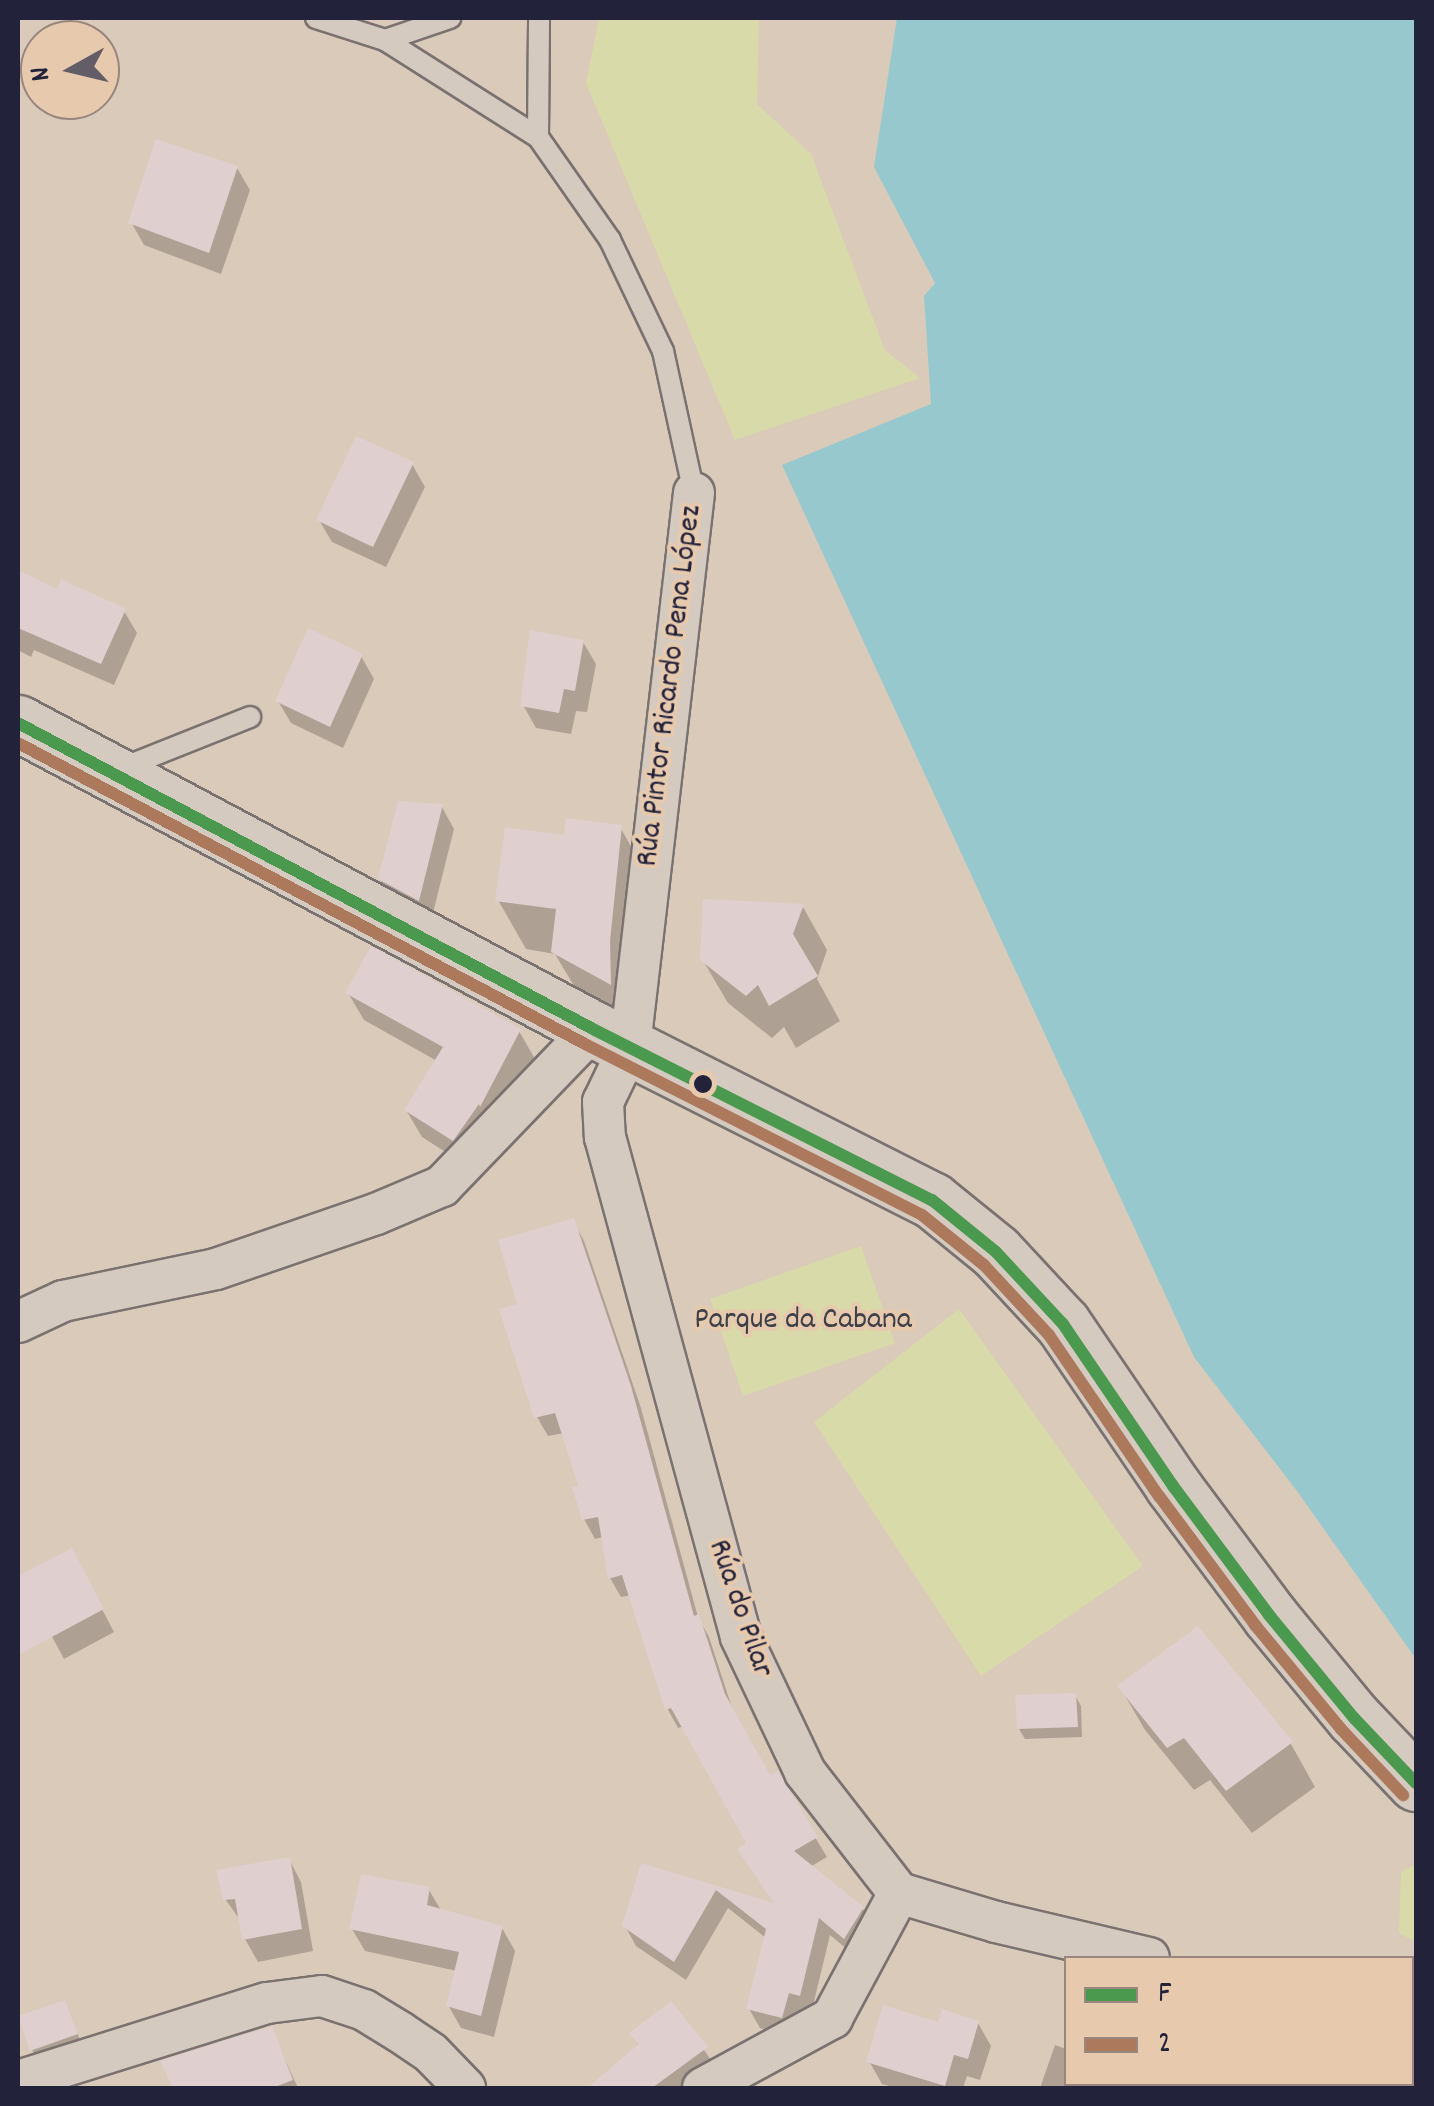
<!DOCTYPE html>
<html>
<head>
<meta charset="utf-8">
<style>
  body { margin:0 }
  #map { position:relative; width:1434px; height:2106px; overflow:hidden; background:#dacaba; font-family:Dekko,sans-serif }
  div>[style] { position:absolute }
  .green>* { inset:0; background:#d8daa9 }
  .water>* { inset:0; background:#96c8ce }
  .shadow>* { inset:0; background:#0003 }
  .building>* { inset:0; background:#dfcfcf }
  .roads { filter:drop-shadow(2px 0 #797270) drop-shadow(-2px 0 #797270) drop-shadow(0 2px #797270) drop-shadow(0 -2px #797270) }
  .lane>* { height:20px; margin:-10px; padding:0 10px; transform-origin:10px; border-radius:10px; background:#d5cabf }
  .street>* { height:40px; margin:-20px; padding:0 20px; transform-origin:20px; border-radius:20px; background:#d5cabf }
  .secondary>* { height:55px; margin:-27.5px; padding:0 27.5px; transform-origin:27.5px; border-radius:27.5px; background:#d5cabf }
  .bus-1>* { height:12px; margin:-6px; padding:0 6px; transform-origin:6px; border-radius:6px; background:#4a994f }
  .bus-2>* { height:12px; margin:-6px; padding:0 6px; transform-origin:6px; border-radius:6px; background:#ac795d }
  .dots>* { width:28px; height:28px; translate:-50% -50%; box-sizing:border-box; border:5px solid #e7c9ad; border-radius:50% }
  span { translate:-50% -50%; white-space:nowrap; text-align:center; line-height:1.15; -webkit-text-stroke:8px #e7c9ad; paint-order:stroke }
  .street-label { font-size:32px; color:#22223b }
  .park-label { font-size:32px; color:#3d4049 }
  .frame { position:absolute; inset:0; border:20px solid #22223b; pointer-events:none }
  .legend { position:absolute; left:1064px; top:1956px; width:350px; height:130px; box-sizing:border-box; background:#e7c9ad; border:2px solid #98867f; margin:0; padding:12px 18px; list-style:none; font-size:30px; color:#22223b }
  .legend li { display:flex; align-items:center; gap:20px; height:50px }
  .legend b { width:50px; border:2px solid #98867f }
  .north { position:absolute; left:20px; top:20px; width:100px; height:100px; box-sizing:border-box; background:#e7c9ad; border:2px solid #98867f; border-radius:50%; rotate:262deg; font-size:28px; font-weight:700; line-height:40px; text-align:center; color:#22223b }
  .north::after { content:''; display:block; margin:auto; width:35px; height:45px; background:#625d67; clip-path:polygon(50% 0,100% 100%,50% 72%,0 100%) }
</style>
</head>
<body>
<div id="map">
  <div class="green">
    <div style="clip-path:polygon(599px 18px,759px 18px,757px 104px,811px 154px,885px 350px,920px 378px,735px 440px,586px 83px)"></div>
    <div style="clip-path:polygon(861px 1246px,895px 1343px,743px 1396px,710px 1299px)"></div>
    <div style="clip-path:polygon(959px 1309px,1143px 1566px,981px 1676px,814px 1422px)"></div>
    <div style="clip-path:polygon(1416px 1864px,1416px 1942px,1399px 1933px,1401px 1872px)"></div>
  </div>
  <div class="water">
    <div style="clip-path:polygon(897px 18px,1416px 18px,1416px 1659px,1297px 1491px,1194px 1357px,782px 465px,931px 404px,924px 296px,935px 283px,874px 167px)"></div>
  </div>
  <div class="shadow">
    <div style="clip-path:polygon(237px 168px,250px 190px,221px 274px,144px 245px,131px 222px)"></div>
    <div style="clip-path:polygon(412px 464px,425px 487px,386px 567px,332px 542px,319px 520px)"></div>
    <div style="clip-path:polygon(18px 573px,58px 592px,124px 611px,137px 633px,114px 685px,34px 650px,31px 657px,18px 650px)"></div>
    <div style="clip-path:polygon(583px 642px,596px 664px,587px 712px,576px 711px,571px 734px,536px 728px,523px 705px)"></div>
    <div style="clip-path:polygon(361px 656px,374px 679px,343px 748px,291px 723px,278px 701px)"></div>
    <div style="clip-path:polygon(442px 807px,454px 829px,431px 921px,393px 901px,380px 879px)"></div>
    <div style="clip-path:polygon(620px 827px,648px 876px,638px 1032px,583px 1001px,555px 954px,526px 949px,498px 900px,566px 838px)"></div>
    <div style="clip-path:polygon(803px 907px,827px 950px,817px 979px,840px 1021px,796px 1048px,784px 1027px,772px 1038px,728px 1003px,702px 959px)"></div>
    <div style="clip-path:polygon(348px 993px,519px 1031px,535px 1059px,497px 1131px,469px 1167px,422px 1137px,406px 1110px,437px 1061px,364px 1020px)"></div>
    <div style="clip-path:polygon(573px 1221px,584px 1241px,641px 1408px,698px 1617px,709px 1637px,735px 1717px,770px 1778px,777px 1774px,827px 1857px,810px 1867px,863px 1909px,874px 1928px,856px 1957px,830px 1935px,811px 2014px,800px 2012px,792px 2037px,760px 2028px,749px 2009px,766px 1938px,728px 1908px,686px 1980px,636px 1946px,625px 1926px,642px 1866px,777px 1906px,749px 1844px,684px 1726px,678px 1728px,667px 1708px,631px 1595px,621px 1597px,610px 1578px,603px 1537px,595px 1539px,584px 1519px,581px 1486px,564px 1433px,548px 1436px,537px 1417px,520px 1306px)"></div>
    <div style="clip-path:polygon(83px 1573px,114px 1632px,64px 1659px,20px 1577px)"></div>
    <div style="clip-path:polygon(1197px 1630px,1291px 1744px,1315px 1787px,1252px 1833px,1210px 1780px,1194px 1790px,1145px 1730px,1120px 1687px)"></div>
    <div style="clip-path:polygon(1075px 1695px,1081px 1706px,1082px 1737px,1025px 1739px,1019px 1729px)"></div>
    <div style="clip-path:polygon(289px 1859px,301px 1882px,313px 1951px,258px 1962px,245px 1939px,241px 1921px,225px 1899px)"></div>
    <div style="clip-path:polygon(429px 1890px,442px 1912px,502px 1928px,515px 1951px,494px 2037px,461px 2028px,448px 2005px,457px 1971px,365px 1951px,352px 1929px)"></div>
    <div style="clip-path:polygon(671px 2004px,719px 2071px,693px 2088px,609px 2088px,603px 2078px,640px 2046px,632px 2033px)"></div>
    <div style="clip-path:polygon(70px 2014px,82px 2045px,38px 2060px,32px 2050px)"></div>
    <div style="clip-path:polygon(978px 2023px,991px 2046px,980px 2080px,967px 2076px,963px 2088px,897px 2088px,882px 2084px,869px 2061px,940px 2025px)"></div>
    <div style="clip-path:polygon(271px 2029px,298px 2088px,176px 2088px,164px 2063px)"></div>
    <div style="clip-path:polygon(1055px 2045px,1066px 2049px,1066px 2084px,1126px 2084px,1129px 2088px,1040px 2088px)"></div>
  </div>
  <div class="building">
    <div style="clip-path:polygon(156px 139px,238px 166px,209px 253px,128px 223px)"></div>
    <div style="clip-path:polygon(356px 436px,414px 462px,373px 547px,316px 520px)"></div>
    <div style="clip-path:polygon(18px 570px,57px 589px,61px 579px,126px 609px,101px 664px,18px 628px)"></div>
    <div style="clip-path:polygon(308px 628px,363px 654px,330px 727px,275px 701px)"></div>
    <div style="clip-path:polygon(530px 630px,584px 640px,575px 691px,564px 689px,559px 713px,520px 706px)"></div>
    <div style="clip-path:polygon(398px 801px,443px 804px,419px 901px,378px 879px)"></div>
    <div style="clip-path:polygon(566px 818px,622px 825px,610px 941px,611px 985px,551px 952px,556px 909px,495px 901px,505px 827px,564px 835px)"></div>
    <div style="clip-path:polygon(703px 899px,804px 904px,793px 934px,818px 976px,769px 1006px,758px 985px,746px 996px,700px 960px)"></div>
    <div style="clip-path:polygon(371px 946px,521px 1029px,480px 1107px,479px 1104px,453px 1141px,404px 1110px,443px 1047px,345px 993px)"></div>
    <div style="clip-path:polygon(574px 1218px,631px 1386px,694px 1616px,699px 1614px,725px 1694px,770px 1775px,778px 1771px,818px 1837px,794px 1851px,864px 1907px,844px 1939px,819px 1918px,800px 1996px,789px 1993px,782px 2018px,746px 2009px,766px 1929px,716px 1890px,674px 1962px,622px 1926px,641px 1863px,774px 1903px,737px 1849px,746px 1843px,671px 1708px,665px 1710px,622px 1575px,608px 1579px,598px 1517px,582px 1520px,572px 1487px,578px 1485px,555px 1413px,534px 1418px,499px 1309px,517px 1304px,498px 1240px)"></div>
    <div style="clip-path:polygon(72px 1548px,104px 1609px,18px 1655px,18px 1576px)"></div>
    <div style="clip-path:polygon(1198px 1626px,1293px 1742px,1226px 1791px,1184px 1738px,1167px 1748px,1117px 1686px)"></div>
    <div style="clip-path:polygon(1076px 1693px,1078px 1727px,1017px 1729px,1015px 1695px)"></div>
    <div style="clip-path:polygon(290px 1857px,302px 1929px,242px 1940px,235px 1899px,223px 1900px,216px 1870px)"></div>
    <div style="clip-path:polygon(361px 1874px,430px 1887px,427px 1905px,503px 1926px,481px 2016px,446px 2006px,459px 1952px,349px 1929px)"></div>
    <div style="clip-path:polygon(65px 2000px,78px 2034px,30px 2051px,18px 2016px)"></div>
    <div style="clip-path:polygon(671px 2001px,708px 2047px,652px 2088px,587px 2088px,639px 2044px,629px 2033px)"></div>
    <div style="clip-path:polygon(883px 2005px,938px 2022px,942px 2009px,979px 2021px,968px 2059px,954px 2055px,945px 2086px,866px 2062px)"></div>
    <div style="clip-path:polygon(272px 2026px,293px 2080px,272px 2088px,173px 2088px,160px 2061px)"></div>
  </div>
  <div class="roads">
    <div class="lane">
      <div style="left:316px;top:18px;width:72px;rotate:17.7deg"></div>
      <div style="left:385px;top:40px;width:181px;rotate:32.4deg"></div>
      <div style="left:538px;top:137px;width:126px;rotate:55deg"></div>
      <div style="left:610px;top:240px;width:123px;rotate:64.5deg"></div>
      <div style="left:663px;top:351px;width:145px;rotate:77.7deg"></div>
      <div style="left:385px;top:40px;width:69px;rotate:-18.7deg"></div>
      <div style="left:538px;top:137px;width:119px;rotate:-89.5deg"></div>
      <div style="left:122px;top:768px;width:138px;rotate:-21.7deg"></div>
    </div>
    <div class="street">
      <div style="left:694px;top:493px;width:557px;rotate:96.6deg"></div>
      <div style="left:630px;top:1046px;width:62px;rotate:115.7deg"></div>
      <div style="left:603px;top:1102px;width:35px;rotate:87deg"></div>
      <div style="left:605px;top:1137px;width:518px;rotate:74.78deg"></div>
      <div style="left:741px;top:1637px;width:149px;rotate:64.6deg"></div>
      <div style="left:805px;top:1772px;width:153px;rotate:52.2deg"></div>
      <div style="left:899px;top:1893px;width:101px;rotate:16.6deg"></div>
      <div style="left:996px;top:1922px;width:157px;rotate:13.2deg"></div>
      <div style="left:18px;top:1322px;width:50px;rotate:-25deg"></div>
      <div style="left:63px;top:1301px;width:156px;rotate:-11.8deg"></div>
      <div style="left:216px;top:1269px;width:169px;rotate:-19deg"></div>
      <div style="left:376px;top:1214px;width:72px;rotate:-23deg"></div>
      <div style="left:442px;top:1186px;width:218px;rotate:-46.1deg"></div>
      <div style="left:1412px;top:2030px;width:4px;rotate:14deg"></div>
      <div style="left:18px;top:2081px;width:261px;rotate:-17.4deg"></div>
      <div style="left:267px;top:2003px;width:55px;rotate:-7.3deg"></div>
      <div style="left:322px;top:1996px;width:44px;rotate:18.4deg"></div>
      <div style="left:364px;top:2010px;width:42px;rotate:31.4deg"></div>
      <div style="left:400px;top:2032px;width:37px;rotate:34deg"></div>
      <div style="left:431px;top:2053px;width:49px;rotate:45.8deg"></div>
      <div style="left:703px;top:2088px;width:147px;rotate:-28.5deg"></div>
      <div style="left:832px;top:2018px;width:142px;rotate:-61.8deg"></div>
    </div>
    <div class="secondary">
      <div style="left:18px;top:723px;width:651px;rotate:28.02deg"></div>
      <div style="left:593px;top:1029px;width:380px;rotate:26.8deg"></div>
      <div style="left:932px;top:1200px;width:82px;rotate:39.1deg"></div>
      <div style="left:996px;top:1252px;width:98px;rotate:47.1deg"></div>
      <div style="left:1063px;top:1324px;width:196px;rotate:55.8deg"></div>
      <div style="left:1173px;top:1486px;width:161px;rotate:53.3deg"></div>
      <div style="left:1269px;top:1615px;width:134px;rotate:50.5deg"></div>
      <div style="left:1354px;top:1718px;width:90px;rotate:46.4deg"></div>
    </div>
  </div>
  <div class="bus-1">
    <div style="left:18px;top:723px;width:651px;rotate:28.02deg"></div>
    <div style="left:593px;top:1029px;width:380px;rotate:26.8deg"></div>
    <div style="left:932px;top:1200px;width:82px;rotate:39.1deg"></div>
    <div style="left:996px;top:1252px;width:98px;rotate:47.1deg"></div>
    <div style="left:1063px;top:1324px;width:196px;rotate:55.8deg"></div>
    <div style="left:1173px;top:1486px;width:161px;rotate:53.3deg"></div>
    <div style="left:1269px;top:1615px;width:134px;rotate:50.5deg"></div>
    <div style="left:1354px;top:1718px;width:90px;rotate:46.4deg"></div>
  </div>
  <div class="bus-2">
    <div style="left:18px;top:743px;width:642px;rotate:27.96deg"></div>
    <div style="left:585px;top:1044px;width:378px;rotate:26.9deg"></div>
    <div style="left:922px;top:1215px;width:80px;rotate:38.9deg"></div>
    <div style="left:984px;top:1265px;width:96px;rotate:47.1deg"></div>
    <div style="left:1049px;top:1335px;width:195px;rotate:55.7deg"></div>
    <div style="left:1159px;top:1496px;width:161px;rotate:53.3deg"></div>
    <div style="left:1255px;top:1625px;width:135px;rotate:50.4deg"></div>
    <div style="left:1341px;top:1729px;width:91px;rotate:46.8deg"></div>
  </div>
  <div class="dots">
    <div style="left:703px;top:1084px;background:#22223b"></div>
  </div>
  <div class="street-label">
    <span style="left:671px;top:686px;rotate:-83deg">Rúa Pintor Ricardo Pena López</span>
    <span style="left:739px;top:1609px;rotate:71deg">Rúa do Pilar</span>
  </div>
  <div class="park-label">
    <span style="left:803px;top:1321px">Parque da Cabana</span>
  </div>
  <div class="frame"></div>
  <ul class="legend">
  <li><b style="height:12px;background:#4a994f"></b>F</li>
  <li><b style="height:12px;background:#ac795d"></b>2</li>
  </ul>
  <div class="north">N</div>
</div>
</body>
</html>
